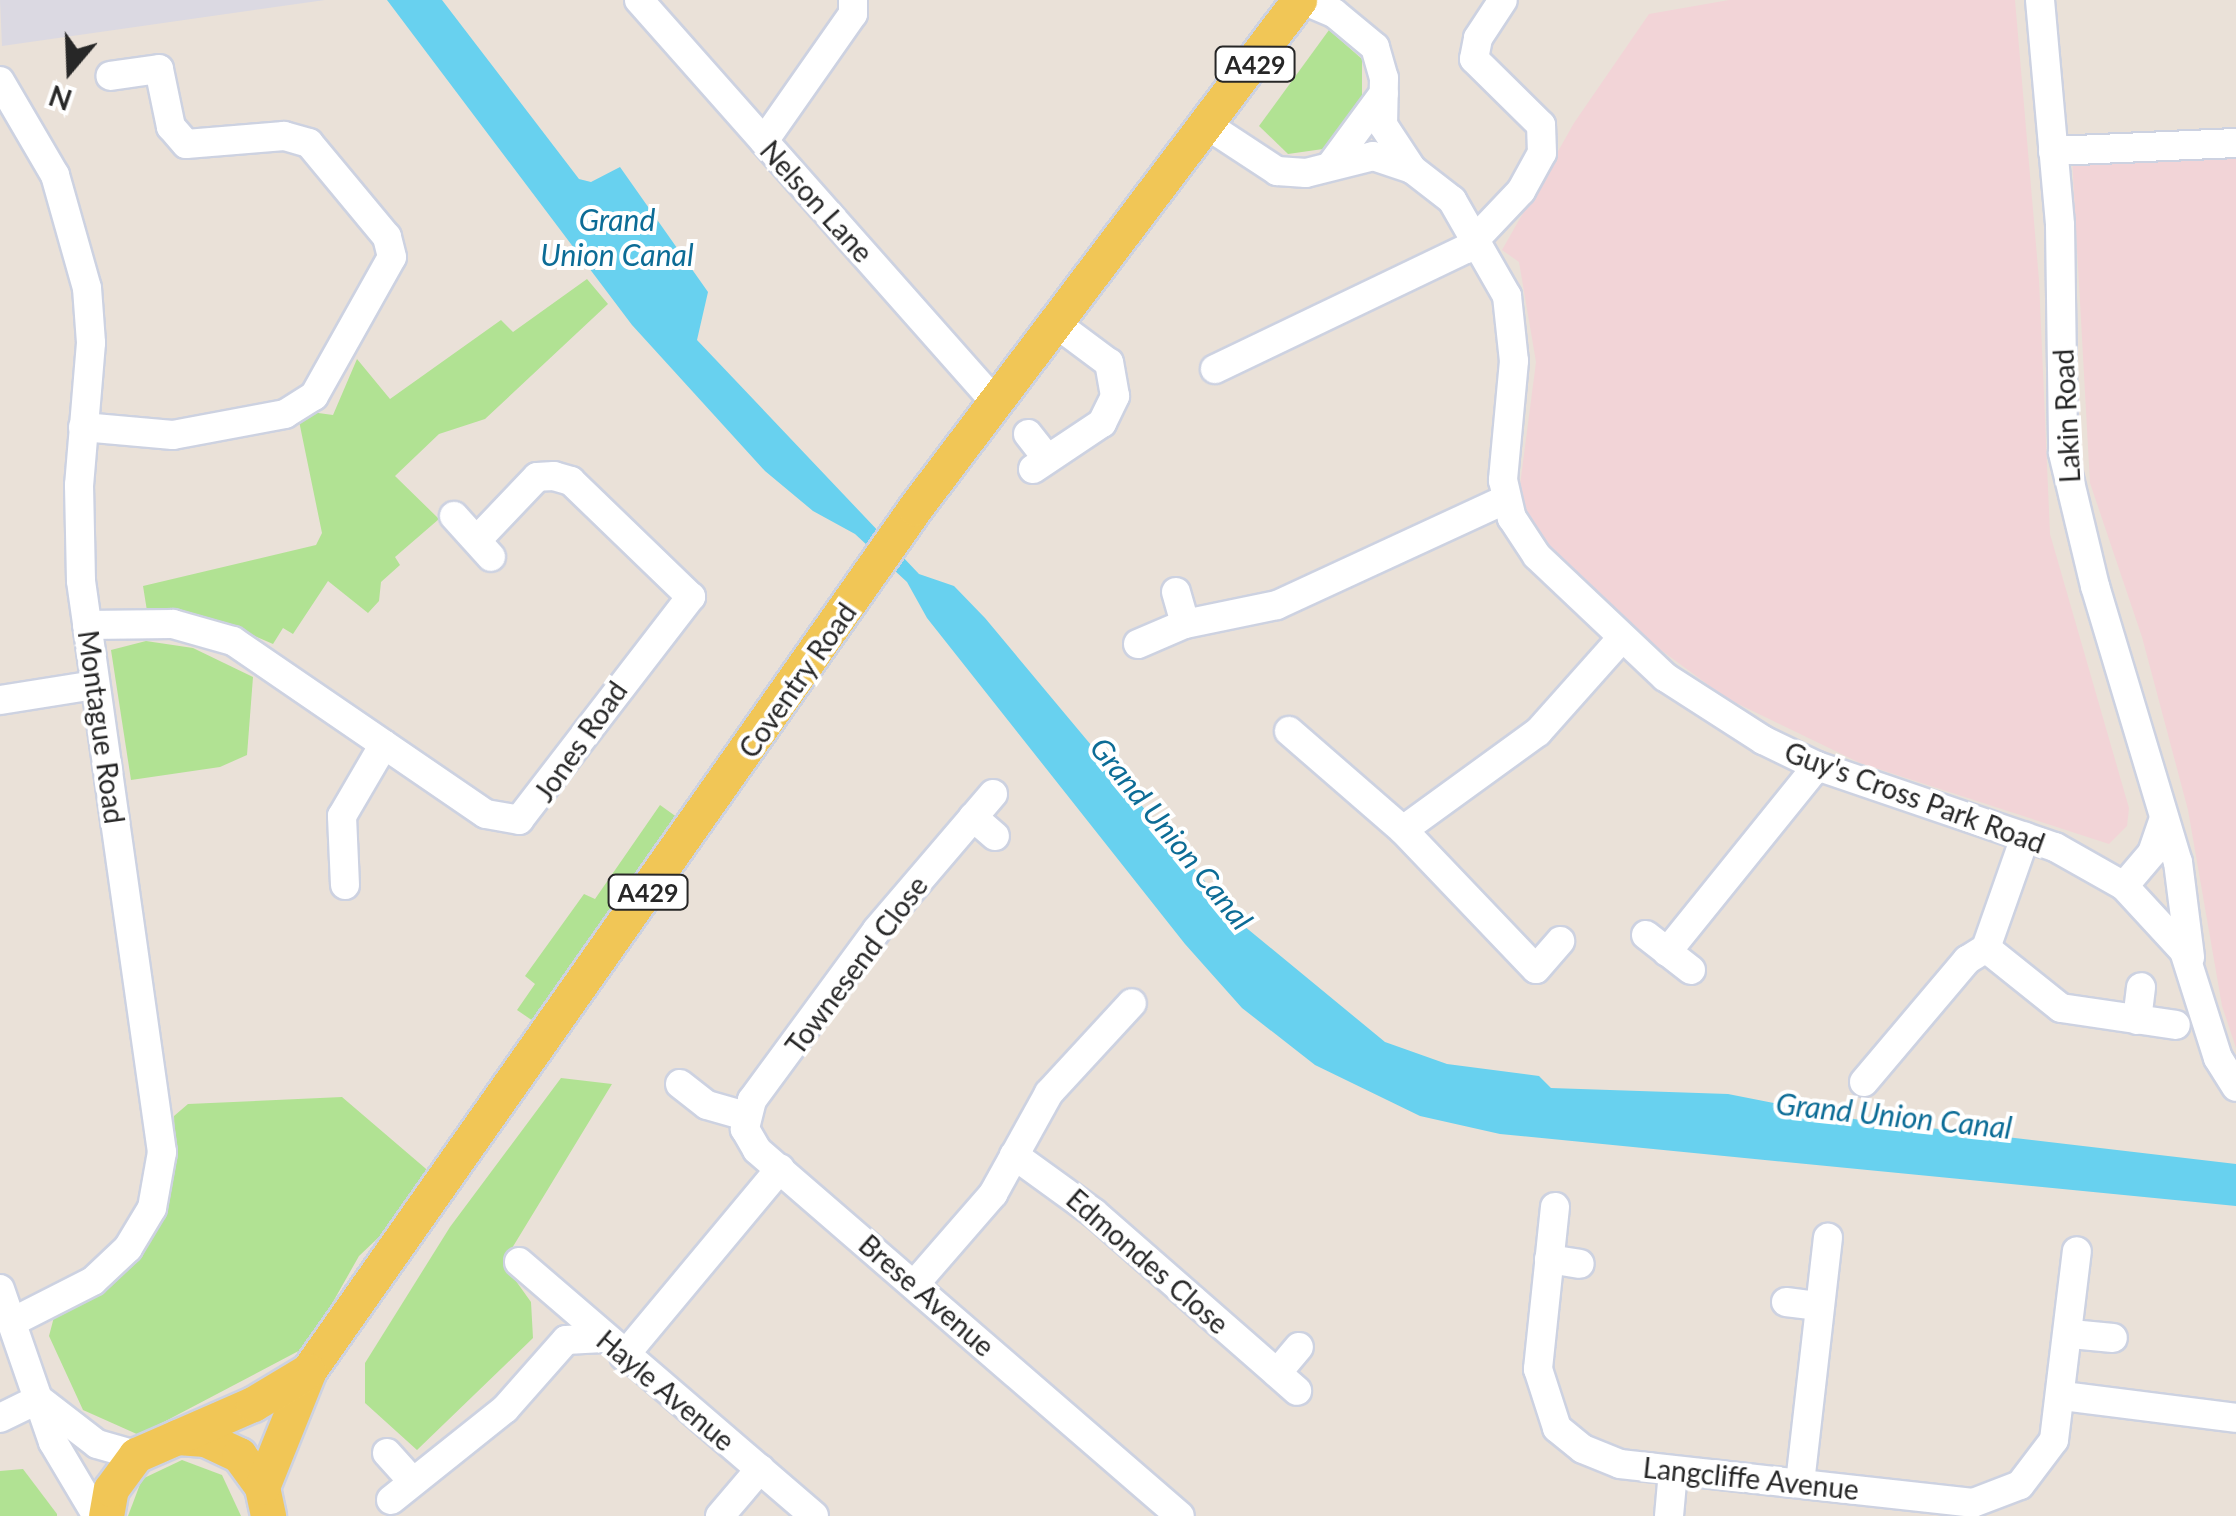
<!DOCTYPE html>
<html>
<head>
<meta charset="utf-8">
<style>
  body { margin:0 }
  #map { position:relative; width:2236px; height:1516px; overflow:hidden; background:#eae1d8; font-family:Lato,sans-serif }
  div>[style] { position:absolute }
  .industrial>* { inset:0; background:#dbd9e2 }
  .medical>* { inset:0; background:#f2d4d7 }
  .green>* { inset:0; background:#b1e293 }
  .water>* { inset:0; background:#68d1ef }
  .roads { filter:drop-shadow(2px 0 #cdd2e1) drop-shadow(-2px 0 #cdd2e1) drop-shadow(0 2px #cdd2e1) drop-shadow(0 -2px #cdd2e1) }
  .minor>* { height:28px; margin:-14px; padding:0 14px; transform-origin:14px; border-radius:14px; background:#fff }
  .major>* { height:35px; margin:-17.5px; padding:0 17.5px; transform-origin:17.5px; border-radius:17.5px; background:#f1c656 }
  span { translate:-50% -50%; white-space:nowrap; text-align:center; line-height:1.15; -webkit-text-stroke:8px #fff; paint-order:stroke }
  .shield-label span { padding:2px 8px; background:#fff; border:2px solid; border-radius:8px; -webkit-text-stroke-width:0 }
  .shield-label { font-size:25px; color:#272727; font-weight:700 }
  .street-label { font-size:28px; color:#272727 }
  .water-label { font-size:30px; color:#0c6c96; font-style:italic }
  .north { position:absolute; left:20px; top:20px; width:100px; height:100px; -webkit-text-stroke:8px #fff; paint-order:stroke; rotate:199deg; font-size:28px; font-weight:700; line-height:40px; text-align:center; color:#272727 }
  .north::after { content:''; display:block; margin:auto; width:35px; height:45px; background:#272727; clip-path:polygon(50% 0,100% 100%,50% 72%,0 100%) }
</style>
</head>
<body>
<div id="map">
  <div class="industrial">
    <div style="clip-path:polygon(0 0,325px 0,2px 46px)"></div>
  </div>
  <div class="medical">
    <div style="clip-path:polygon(1729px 0,2015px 0,2039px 280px,2050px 534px,2129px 808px,2127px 826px,2109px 844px,1860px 763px,1726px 698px,1631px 628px,1562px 566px,1530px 523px,1520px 485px,1536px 362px,1519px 262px,1502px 250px,1574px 123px,1649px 14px)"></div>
    <div style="clip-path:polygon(2236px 151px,2236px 1048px,2222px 1006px,2188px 810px,2142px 637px,2090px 483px,2072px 157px)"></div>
  </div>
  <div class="green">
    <div style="clip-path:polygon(1329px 30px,1362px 59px,1362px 101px,1323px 149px,1288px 154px,1259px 126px)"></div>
    <div style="clip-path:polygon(587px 279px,608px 304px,485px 419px,439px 434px,395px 476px,439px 519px,395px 557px,400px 565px,381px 582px,379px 601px,368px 613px,328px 581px,293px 634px,283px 628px,273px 644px,234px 627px,147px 611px,143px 586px,316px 545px,322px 533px,299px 421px,311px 412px,333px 415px,357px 359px,390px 399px,501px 320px,513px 332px)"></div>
    <div style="clip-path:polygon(146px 641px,193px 648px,253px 677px,247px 755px,220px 767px,131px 780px,111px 650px)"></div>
    <div style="clip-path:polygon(660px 805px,692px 828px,549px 1032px,517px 1010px,535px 984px,525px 976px,584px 894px,595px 899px)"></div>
    <div style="clip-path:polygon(561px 1078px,612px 1084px,503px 1263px,531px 1302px,533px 1338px,417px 1450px,365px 1403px,365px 1363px,450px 1227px)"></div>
    <div style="clip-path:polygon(342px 1097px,439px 1180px,359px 1256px,308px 1346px,139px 1435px,83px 1410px,49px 1336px,54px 1317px,106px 1288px,160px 1222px,176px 1160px,174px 1116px,188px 1104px)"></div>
    <div style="clip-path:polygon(182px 1460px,222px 1475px,241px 1516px,128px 1516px,142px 1479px)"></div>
    <div style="clip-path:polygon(23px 1469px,57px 1514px,57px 1516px,0 1516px,0 1471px)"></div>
  </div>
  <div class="water">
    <div style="clip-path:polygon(387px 0,442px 0,579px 179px,591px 182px,620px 167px,708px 292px,697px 340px,919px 574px,954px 586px,985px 618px,1238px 921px,1385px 1042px,1447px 1064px,1539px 1076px,1551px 1088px,1728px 1094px,1854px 1119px,2236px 1164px,2236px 1206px,1500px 1134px,1420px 1116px,1315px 1065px,1242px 1008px,1185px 944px,927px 618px,907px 582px,855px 534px,813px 511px,765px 471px,632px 325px)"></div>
  </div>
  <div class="roads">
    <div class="minor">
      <div style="left:639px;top:0;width:537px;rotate:48.47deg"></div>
      <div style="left:1303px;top:0;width:34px;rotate:23deg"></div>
      <div style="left:1334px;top:13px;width:53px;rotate:39.7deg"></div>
      <div style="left:1375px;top:47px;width:32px;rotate:74deg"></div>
      <div style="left:1384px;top:78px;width:47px;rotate:91.2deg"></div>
      <div style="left:1383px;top:125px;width:53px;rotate:56.6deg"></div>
      <div style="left:2040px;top:0;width:226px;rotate:84.9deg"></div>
      <div style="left:2060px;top:225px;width:228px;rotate:89.2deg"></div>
      <div style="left:2063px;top:453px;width:137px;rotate:76.5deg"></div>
      <div style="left:2095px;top:586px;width:288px;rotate:73.3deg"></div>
      <div style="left:2178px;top:862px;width:96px;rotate:82.8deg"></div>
      <div style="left:0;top:81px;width:109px;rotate:59.7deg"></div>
      <div style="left:55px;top:175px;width:117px;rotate:74.2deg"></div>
      <div style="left:87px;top:288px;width:55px;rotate:85.8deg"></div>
      <div style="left:91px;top:343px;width:143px;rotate:94.8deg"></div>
      <div style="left:79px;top:485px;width:96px;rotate:88.8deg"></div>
      <div style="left:81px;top:581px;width:577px;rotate:81.93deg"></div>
      <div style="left:162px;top:1152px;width:57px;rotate:100.1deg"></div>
      <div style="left:152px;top:1208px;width:47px;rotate:121deg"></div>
      <div style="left:128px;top:1248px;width:48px;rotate:136.7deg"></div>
      <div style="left:93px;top:1281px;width:86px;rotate:153.1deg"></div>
      <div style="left:1207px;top:125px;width:84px;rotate:33.3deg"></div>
      <div style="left:1277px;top:171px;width:29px;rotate:4deg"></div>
      <div style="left:1306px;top:173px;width:69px;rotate:-14.2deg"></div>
      <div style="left:1373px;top:156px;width:41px;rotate:18.4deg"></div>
      <div style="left:1412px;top:169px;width:51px;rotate:37.8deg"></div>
      <div style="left:1452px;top:200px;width:111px;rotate:60.2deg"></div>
      <div style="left:1507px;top:296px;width:65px;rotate:83.9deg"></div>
      <div style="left:1514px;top:361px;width:120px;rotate:95.3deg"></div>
      <div style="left:1503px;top:480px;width:39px;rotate:77deg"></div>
      <div style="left:1512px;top:518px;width:45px;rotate:56.7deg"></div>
      <div style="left:1537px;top:556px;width:176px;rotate:43.4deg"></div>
      <div style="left:1665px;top:677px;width:117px;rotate:32.7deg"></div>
      <div style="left:1763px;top:740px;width:60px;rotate:25.7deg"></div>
      <div style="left:1817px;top:766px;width:251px;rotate:18.8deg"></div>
      <div style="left:2055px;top:847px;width:79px;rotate:29.5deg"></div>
      <div style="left:2124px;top:886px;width:88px;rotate:47.3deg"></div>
      <div style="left:2184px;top:951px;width:112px;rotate:72.4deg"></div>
      <div style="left:2218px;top:1058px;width:34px;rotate:58deg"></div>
      <div style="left:764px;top:141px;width:155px;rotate:-55deg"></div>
      <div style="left:853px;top:14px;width:14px;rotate:-90deg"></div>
      <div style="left:2053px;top:151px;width:183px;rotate:-2.5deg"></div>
      <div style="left:1331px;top:165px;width:89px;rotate:-53.6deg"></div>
      <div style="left:1215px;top:369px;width:278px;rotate:-25.6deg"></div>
      <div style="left:1466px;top:249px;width:80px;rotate:-46.5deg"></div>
      <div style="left:1521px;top:191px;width:43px;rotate:-61.1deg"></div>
      <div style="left:1542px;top:153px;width:28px;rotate:-92deg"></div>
      <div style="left:1541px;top:125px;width:94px;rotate:-135.4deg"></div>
      <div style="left:1474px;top:59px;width:21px;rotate:-79deg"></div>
      <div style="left:1478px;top:38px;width:45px;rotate:-56.7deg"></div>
      <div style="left:83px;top:427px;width:90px;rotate:5.1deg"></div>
      <div style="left:173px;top:435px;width:114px;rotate:-10.6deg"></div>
      <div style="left:285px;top:414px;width:34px;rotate:-32deg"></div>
      <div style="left:314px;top:396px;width:159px;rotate:-60.7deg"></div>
      <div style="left:392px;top:257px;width:21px;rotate:-104deg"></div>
      <div style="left:387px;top:237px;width:122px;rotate:-129.7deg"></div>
      <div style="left:309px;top:143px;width:26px;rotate:-164deg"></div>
      <div style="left:284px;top:136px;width:98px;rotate:175.3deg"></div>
      <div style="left:186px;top:144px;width:23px;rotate:-131deg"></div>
      <div style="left:171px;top:127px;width:59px;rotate:-101.7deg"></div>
      <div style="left:159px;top:69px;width:49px;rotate:171.9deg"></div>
      <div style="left:1028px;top:434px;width:31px;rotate:52deg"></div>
      <div style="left:1033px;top:469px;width:83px;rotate:-33.7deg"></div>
      <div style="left:1102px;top:423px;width:30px;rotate:-64deg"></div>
      <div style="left:1115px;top:396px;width:34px;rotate:-100deg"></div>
      <div style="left:1109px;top:363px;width:69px;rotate:-143.3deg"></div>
      <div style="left:454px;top:516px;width:55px;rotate:47.9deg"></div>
      <div style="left:1176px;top:592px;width:33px;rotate:74deg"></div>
      <div style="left:87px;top:625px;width:86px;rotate:-0.7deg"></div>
      <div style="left:173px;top:624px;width:62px;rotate:15.8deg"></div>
      <div style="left:233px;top:641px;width:306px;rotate:34.4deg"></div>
      <div style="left:486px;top:814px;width:34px;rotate:10deg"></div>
      <div style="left:519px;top:820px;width:282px;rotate:-52.4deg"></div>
      <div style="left:691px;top:597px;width:167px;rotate:-136deg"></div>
      <div style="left:571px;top:481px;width:18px;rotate:-164deg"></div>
      <div style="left:554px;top:476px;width:17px;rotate:177deg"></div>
      <div style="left:537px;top:477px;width:87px;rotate:133.6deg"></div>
      <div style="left:1138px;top:644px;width:51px;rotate:-23.1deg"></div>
      <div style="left:1185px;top:624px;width:94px;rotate:-11.7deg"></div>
      <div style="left:1277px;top:605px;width:252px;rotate:-24.8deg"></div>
      <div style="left:0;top:700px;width:96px;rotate:-9deg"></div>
      <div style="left:1289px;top:731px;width:151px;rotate:41deg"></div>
      <div style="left:1403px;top:830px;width:192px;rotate:46.3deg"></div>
      <div style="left:1536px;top:969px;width:37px;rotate:-49deg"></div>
      <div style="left:993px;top:794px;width:179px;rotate:130.5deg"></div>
      <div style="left:877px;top:930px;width:211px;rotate:126.3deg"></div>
      <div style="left:752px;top:1100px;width:30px;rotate:104deg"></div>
      <div style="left:745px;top:1129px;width:24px;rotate:60deg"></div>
      <div style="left:757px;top:1150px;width:559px;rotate:40.87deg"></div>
      <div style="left:973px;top:817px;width:29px;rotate:41deg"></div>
      <div style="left:1403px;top:830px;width:167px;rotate:-36deg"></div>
      <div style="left:1538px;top:732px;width:123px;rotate:-48.3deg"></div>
      <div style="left:345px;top:885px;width:69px;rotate:-92.5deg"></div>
      <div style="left:342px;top:816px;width:83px;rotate:-59.7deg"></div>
      <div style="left:2124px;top:886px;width:43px;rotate:-49.7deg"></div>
      <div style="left:2152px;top:853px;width:34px;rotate:-71deg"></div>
      <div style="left:1646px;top:935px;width:57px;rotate:37.9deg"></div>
      <div style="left:1986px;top:948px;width:96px;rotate:38.7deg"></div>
      <div style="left:2061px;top:1008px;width:116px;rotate:8.4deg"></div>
      <div style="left:1667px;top:952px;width:239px;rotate:-51.1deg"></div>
      <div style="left:2137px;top:1020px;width:33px;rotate:-83deg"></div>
      <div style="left:1864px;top:1082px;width:160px;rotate:-49.8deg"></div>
      <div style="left:1967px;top:960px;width:22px;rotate:-32deg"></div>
      <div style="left:1986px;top:948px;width:118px;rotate:-70.6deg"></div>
      <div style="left:680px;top:1084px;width:34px;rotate:38deg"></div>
      <div style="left:707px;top:1105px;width:41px;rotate:15.8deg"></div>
      <div style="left:1014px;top:1155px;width:99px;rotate:35.9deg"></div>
      <div style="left:1094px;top:1213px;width:270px;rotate:41.2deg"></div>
      <div style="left:1555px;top:1207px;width:163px;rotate:96deg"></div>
      <div style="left:1538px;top:1369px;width:62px;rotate:72.1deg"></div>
      <div style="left:1557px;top:1428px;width:33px;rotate:39deg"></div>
      <div style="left:1583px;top:1449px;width:40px;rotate:22deg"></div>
      <div style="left:1620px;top:1464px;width:355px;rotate:6.3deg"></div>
      <div style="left:1973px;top:1503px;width:50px;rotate:-21deg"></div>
      <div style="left:2020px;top:1485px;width:56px;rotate:-52.9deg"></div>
      <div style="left:2054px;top:1440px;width:190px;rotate:-83.1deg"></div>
      <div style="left:1549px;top:1259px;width:31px;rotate:9deg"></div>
      <div style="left:519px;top:1262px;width:389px;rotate:40.7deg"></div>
      <div style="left:914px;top:1285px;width:121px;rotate:-49deg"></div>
      <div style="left:993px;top:1194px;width:115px;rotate:-61deg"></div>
      <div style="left:1049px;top:1093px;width:122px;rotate:-47.3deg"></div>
      <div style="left:0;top:1289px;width:162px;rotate:70.9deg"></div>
      <div style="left:53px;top:1442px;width:86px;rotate:59.3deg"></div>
      <div style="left:1786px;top:1302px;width:33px;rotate:7deg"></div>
      <div style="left:2071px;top:1334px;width:42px;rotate:5.4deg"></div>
      <div style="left:624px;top:1356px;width:244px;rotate:-50.2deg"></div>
      <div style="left:1277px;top:1373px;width:34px;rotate:-50deg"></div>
      <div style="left:2063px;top:1396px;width:174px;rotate:7.2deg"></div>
      <div style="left:40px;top:1400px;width:72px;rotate:37.7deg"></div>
      <div style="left:97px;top:1444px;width:41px;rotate:15.8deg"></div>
      <div style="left:0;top:1418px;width:43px;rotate:-26deg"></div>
      <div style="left:387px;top:1453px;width:36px;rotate:48deg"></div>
      <div style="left:1800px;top:1483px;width:247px;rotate:-83.5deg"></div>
      <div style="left:391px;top:1500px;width:146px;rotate:-38.6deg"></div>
      <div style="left:505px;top:1409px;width:92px;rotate:-48.5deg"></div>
      <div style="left:566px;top:1340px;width:37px;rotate:-3deg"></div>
      <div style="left:720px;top:1516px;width:62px;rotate:-49.6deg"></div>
      <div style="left:1669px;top:1516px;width:45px;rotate:-84.9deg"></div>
    </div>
    <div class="major">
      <div style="left:177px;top:1437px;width:28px;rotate:4deg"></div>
      <div style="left:205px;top:1439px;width:38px;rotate:25deg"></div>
      <div style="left:239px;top:1455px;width:39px;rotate:54deg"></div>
      <div style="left:262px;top:1487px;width:30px;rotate:78deg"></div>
      <div style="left:262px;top:1487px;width:126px;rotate:-68.1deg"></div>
      <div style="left:309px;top:1370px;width:1054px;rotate:-54.89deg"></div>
      <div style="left:915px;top:508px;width:637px;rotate:-52.91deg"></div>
      <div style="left:106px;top:1516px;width:27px;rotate:-80deg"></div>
      <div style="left:111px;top:1489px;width:42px;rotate:-53.7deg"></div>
      <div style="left:136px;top:1455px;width:128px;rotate:-23.6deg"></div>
      <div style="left:253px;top:1404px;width:64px;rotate:-31deg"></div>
    </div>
  </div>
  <div class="shield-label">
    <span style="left:1255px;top:64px">A429</span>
    <span style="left:648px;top:892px">A429</span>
  </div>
  <div class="street-label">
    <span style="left:817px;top:201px;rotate:48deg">Nelson Lane</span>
    <span style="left:2066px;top:416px;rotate:-93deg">Lakin Road</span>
    <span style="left:797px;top:680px;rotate:-55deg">Coventry Road</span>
    <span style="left:102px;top:727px;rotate:82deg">Montague Road</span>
    <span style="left:580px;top:741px;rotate:-55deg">Jones Road</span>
    <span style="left:1915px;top:797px;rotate:20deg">Guy's Cross Park Road</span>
    <span style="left:856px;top:965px;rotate:-53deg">Townesend Close</span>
    <span style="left:1148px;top:1261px;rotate:41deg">Edmondes Close</span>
    <span style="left:927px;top:1295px;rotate:41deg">Brese Avenue</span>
    <span style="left:666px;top:1390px;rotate:40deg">Hayle Avenue</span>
    <span style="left:1751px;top:1478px;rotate:6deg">Langcliffe Avenue</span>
  </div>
  <div class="water-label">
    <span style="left:617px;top:236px">Grand<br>Union Canal</span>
    <span style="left:1172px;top:833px;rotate:51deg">Grand Union Canal</span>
    <span style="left:1894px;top:1115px;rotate:6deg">Grand Union Canal</span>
  </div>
  <div class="north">N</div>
</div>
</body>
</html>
